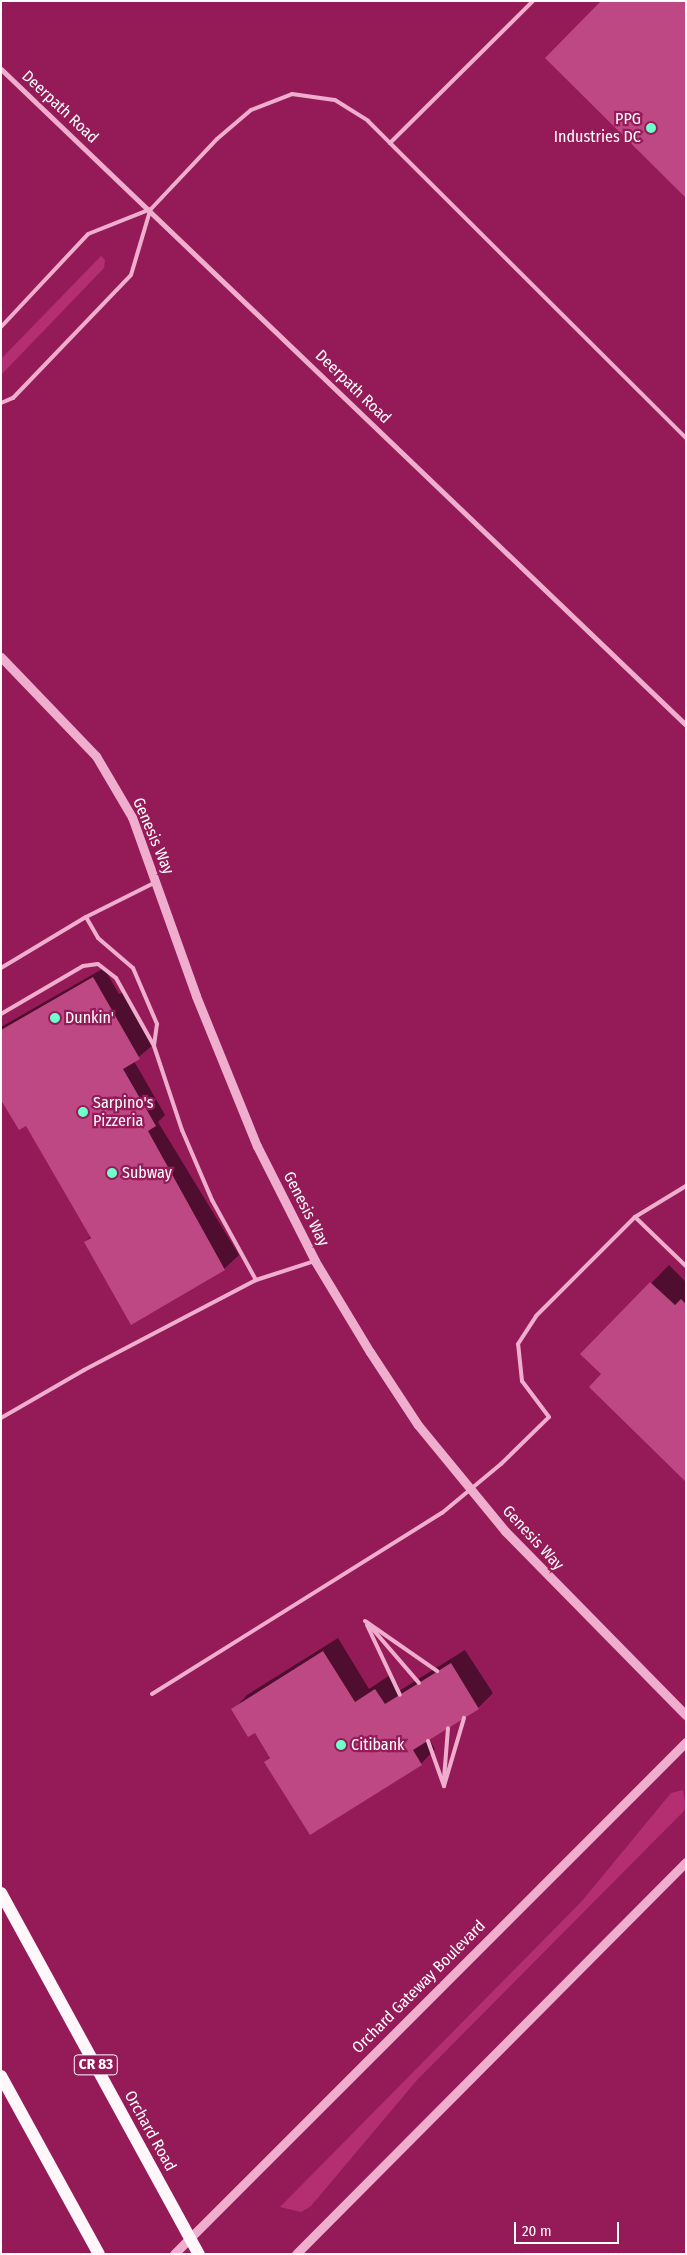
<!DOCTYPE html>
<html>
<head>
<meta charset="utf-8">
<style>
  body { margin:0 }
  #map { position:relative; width:687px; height:2255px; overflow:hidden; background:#951b58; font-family:"Fira Sans Condensed",sans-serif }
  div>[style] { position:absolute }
  .green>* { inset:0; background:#b32f72 }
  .shadow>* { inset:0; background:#0007 }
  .building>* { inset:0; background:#be4883 }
  .service>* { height:4px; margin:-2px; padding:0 2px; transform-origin:2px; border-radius:2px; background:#f0aecf }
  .minor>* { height:5px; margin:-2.5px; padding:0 2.5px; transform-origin:2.5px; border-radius:2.5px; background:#f0aecf }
  .tertiary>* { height:9px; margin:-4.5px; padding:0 4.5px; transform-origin:4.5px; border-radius:4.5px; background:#f0aecf }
  .primary>* { height:12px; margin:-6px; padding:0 6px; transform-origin:6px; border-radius:6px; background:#fff7fa }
  .dots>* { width:14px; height:14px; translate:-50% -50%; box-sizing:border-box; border:2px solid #951b58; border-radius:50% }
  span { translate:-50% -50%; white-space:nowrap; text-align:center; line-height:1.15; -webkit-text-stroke:4.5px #951b58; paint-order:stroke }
  .shield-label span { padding:1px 4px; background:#951b58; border:1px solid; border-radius:4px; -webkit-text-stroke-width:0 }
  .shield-label { font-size:15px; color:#fff; font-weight:700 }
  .street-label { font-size:16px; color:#fff }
  .poi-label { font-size:16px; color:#fff }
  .right { translate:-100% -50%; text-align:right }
  .left { translate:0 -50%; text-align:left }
  .frame { position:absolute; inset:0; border:2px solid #fff; pointer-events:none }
  .scale { position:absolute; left:514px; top:2222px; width:105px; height:22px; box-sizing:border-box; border:2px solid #fff; border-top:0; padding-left:6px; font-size:15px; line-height:18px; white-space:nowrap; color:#fff; -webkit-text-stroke:4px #951b58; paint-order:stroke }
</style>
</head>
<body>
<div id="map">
  <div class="green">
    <div style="clip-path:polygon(101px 256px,105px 260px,104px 268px,1px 375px,1px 359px)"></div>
    <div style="clip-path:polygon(683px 1790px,686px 1808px,682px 1813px,417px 2080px,311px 2206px,301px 2212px,280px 2207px,582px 1901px,671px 1793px)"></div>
  </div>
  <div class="shadow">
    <div style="clip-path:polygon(104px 968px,119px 994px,124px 992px,154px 1044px,134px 1061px,165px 1115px,158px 1122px,239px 1255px,224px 1269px,85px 1242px,91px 1236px,26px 1124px,1px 1098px,1px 1027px)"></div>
    <div style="clip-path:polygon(669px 1265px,686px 1282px,686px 1480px,603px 1374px,582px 1354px)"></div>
    <div style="clip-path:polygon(338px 1638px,369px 1689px,390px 1675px,399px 1691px,465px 1650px,493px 1693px,478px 1708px,429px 1739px,435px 1749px,421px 1764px,265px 1762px,271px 1756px,255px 1732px,233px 1710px,247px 1695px)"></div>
  </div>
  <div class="building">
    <div style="clip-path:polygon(601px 1px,686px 1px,686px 198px,545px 58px)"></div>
    <div style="clip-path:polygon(93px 977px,140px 1059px,123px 1069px,156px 1126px,148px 1131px,225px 1270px,131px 1325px,84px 1242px,91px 1238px,26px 1126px,19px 1130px,1px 1100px,1px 1030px)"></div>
    <div style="clip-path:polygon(650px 1282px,675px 1305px,681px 1299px,686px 1304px,686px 1482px,589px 1387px,601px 1374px,580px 1354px)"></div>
    <div style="clip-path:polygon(323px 1651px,355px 1702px,375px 1689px,385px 1704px,451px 1663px,479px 1709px,413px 1750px,422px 1765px,310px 1835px,264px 1762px,270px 1758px,255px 1733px,248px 1737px,231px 1709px)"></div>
  </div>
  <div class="service">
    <div style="left:390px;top:143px;width:418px;rotate:44.9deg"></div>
    <div style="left:1px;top:327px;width:127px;rotate:-46.9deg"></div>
    <div style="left:88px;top:234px;width:68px;rotate:-21.6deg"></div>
    <div style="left:151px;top:209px;width:96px;rotate:-46.7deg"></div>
    <div style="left:217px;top:139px;width:45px;rotate:-40.5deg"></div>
    <div style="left:251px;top:110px;width:44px;rotate:-21.3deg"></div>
    <div style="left:292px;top:94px;width:43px;rotate:7.9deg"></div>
    <div style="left:335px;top:100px;width:39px;rotate:32deg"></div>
    <div style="left:368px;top:121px;width:31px;rotate:45deg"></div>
    <div style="left:390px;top:143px;width:202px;rotate:-44.8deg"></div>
    <div style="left:1px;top:403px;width:13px;rotate:-23deg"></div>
    <div style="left:13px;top:398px;width:170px;rotate:-46.2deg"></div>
    <div style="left:131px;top:275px;width:67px;rotate:-73.5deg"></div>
    <div style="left:86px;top:917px;width:24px;rotate:60deg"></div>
    <div style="left:98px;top:938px;width:46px;rotate:40.6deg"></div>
    <div style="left:133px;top:968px;width:61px;rotate:66.8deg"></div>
    <div style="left:157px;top:1024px;width:22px;rotate:98deg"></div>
    <div style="left:154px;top:1046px;width:89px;rotate:71.6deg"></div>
    <div style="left:182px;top:1130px;width:76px;rotate:66.8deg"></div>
    <div style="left:212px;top:1200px;width:91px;rotate:61.2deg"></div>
    <div style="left:1px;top:968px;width:99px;rotate:-31deg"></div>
    <div style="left:86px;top:917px;width:76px;rotate:-26.6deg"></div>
    <div style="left:1px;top:1014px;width:95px;rotate:-30.3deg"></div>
    <div style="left:83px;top:966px;width:15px;rotate:-8deg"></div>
    <div style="left:98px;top:964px;width:23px;rotate:38deg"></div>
    <div style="left:116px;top:978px;width:78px;rotate:60.8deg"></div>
    <div style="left:635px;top:1217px;width:71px;rotate:43.9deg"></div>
    <div style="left:1px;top:1418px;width:96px;rotate:-30deg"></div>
    <div style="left:84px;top:1370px;width:194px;rotate:-27.6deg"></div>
    <div style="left:256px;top:1280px;width:62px;rotate:-17.9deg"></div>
    <div style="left:365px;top:1621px;width:88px;rotate:34.8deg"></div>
    <div style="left:367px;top:1625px;width:77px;rotate:64.8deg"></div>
    <div style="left:370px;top:1626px;width:75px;rotate:49.3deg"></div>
    <div style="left:152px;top:1694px;width:342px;rotate:-32deg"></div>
    <div style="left:442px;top:1513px;width:77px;rotate:-39.7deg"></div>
    <div style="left:501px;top:1464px;width:67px;rotate:-44.4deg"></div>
    <div style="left:549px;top:1417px;width:45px;rotate:-126.9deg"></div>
    <div style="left:522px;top:1381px;width:37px;rotate:-96deg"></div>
    <div style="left:518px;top:1344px;width:33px;rotate:-57deg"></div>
    <div style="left:536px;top:1316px;width:140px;rotate:-45deg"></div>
    <div style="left:635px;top:1217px;width:60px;rotate:-31.3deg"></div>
    <div style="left:428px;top:1741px;width:48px;rotate:70.4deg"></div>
    <div style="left:444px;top:1779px;width:51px;rotate:-85.5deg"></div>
    <div style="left:444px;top:1786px;width:71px;rotate:-73.6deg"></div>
  </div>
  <div class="minor">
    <div style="left:1px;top:69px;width:948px;rotate:43.76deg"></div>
  </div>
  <div class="tertiary">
    <div style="left:1px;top:657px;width:137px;rotate:46.2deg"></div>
    <div style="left:96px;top:756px;width:71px;rotate:59.5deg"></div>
    <div style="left:132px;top:817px;width:190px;rotate:70.3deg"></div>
    <div style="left:196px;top:996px;width:162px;rotate:67.9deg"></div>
    <div style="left:257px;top:1146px;width:129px;rotate:63.2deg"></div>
    <div style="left:315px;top:1261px;width:106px;rotate:58.9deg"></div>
    <div style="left:370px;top:1352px;width:87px;rotate:56.7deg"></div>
    <div style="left:418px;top:1425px;width:137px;rotate:50.6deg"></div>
    <div style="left:505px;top:1531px;width:258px;rotate:45.5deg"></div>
    <div style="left:174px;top:2254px;width:724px;rotate:-45deg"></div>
    <div style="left:296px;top:2254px;width:553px;rotate:-45.15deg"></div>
  </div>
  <div class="primary">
    <div style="left:1px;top:1893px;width:412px;rotate:61.3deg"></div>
    <div style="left:1px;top:2076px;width:203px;rotate:61.2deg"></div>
  </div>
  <div class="dots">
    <div style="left:651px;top:128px;background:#6dffcc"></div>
    <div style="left:55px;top:1018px;background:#6dffcc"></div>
    <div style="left:83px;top:1112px;background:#6dffcc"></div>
    <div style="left:112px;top:1173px;background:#6dffcc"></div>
    <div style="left:341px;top:1745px;background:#6dffcc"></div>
  </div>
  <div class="shield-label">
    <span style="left:96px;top:2065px">CR 83</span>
  </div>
  <div class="street-label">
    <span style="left:60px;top:107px;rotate:43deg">Deerpath Road</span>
    <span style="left:353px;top:387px;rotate:44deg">Deerpath Road</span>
    <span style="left:153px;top:836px;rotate:67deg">Genesis Way</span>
    <span style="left:306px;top:1209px;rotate:63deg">Genesis Way</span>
    <span style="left:533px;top:1538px;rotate:47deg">Genesis Way</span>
    <span style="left:419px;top:1987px;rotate:-45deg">Orchard Gateway Boulevard</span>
    <span style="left:150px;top:2131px;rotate:61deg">Orchard Road</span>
  </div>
  <div class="poi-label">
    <span class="right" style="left:641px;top:128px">PPG<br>Industries DC</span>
    <span class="left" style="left:65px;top:1018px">Dunkin'</span>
    <span class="left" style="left:93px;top:1112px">Sarpino's<br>Pizzeria</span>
    <span class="left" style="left:122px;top:1173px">Subway</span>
    <span class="left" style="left:351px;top:1745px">Citibank</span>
  </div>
  <div class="frame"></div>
  <div class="scale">20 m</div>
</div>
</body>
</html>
